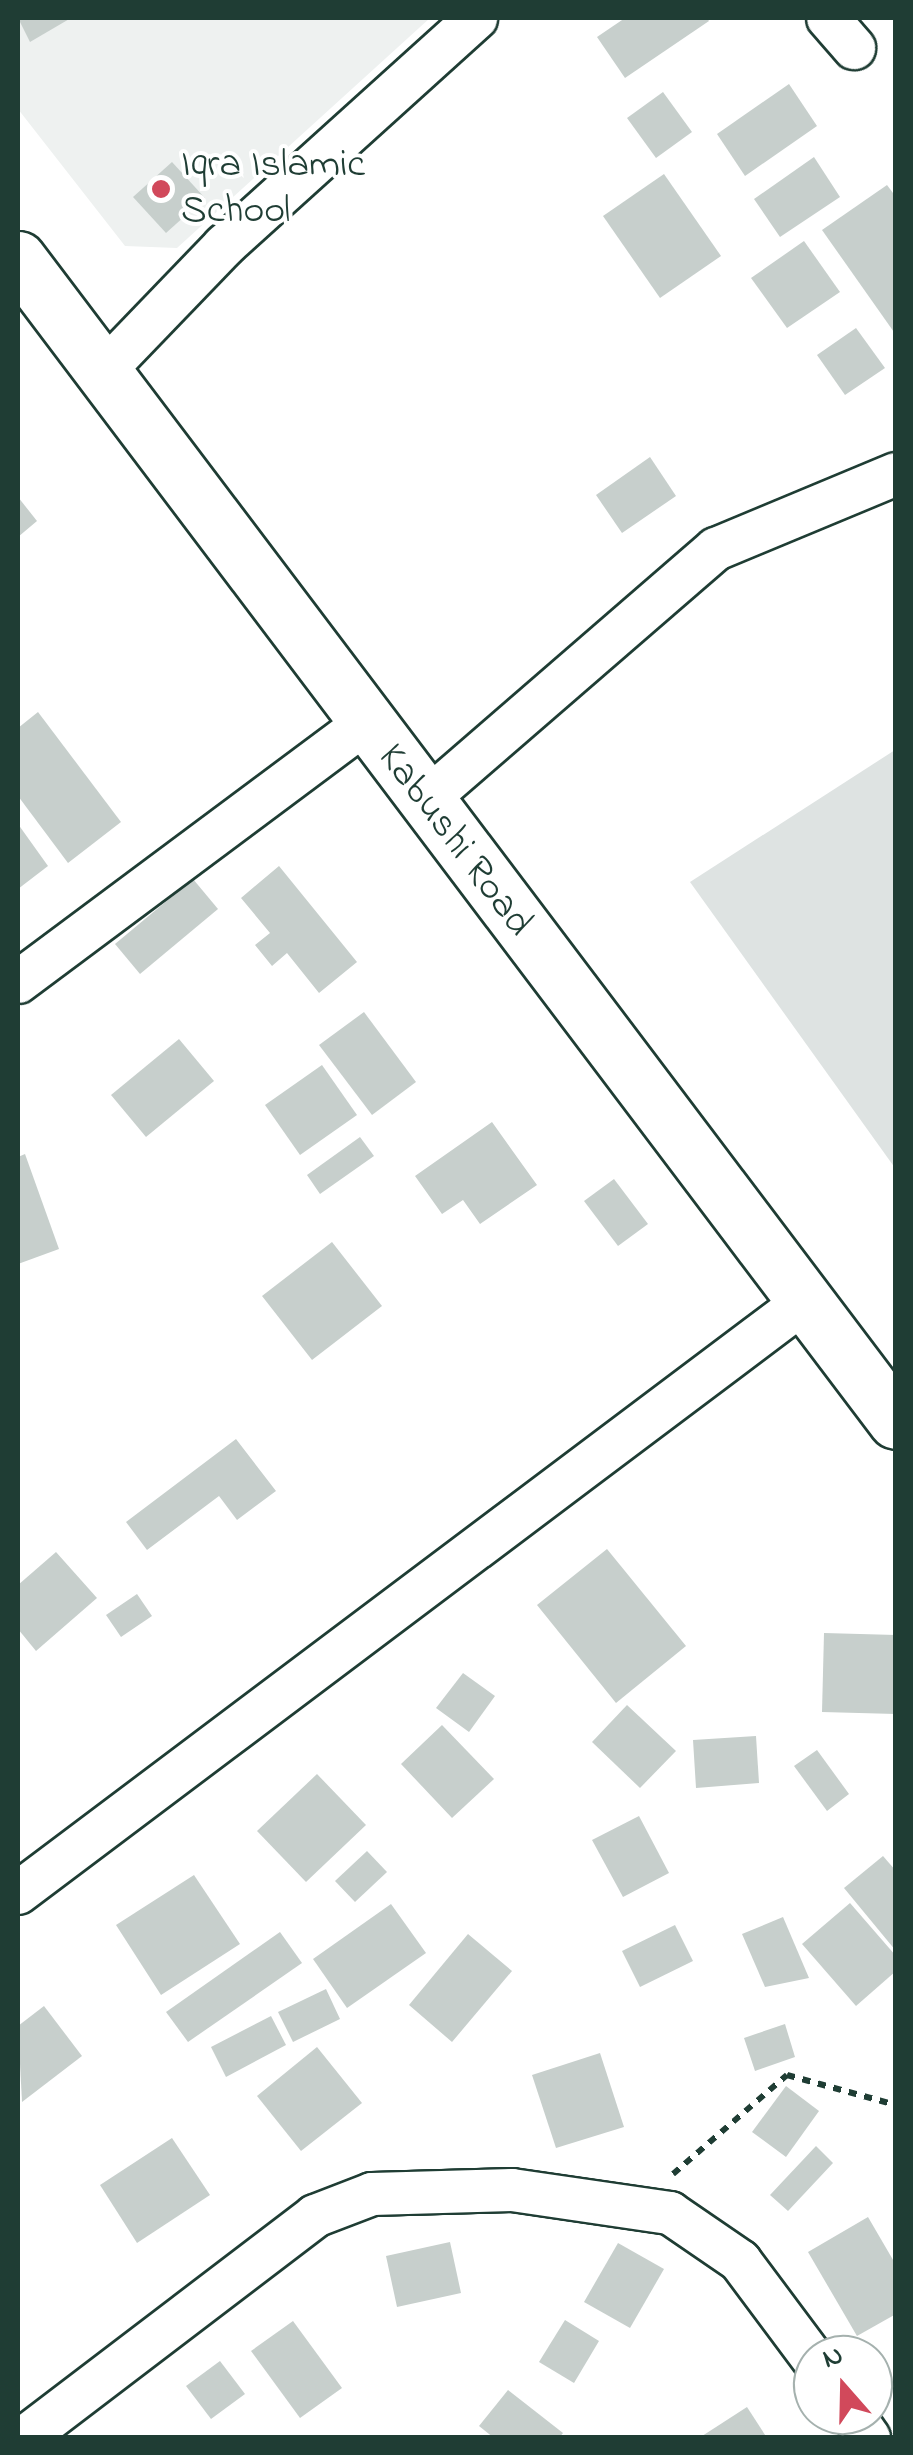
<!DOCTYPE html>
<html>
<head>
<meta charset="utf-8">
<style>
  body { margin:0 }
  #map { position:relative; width:913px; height:2455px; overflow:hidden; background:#fff; font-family:"Indie Flower",sans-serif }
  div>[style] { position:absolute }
  .built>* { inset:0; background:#eef1f0 }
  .green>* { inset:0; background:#dee3e2 }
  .building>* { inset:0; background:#c7cfcc }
  .path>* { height:6px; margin-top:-3px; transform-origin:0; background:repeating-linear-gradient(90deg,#1f3d34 0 8px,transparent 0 16px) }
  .roads { filter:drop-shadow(2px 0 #1f3d34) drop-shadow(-2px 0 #1f3d34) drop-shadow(0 2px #1f3d34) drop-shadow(0 -2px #1f3d34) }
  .street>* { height:42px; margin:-21px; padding:0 21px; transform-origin:21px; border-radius:21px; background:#fff }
  .secondary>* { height:55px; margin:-27.5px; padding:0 27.5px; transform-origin:27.5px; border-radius:27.5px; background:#fff }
  .dots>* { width:28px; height:28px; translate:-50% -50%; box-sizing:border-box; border:5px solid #fff; border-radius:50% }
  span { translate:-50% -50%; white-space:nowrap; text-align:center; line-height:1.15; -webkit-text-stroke:8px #fff; paint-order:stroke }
  .poi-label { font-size:40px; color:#1f3d34 }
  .left { translate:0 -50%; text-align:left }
  .street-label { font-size:40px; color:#1f3d34 }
  .frame { position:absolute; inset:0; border:20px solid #1f3d34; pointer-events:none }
  .north { position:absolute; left:793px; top:2335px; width:100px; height:100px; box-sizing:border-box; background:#fff; border:2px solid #a5b1ae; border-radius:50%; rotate:340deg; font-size:28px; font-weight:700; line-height:40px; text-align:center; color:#1f3d34 }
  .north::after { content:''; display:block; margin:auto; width:35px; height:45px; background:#d1495b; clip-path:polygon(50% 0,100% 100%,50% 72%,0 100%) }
</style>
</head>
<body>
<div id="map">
  <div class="built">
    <div style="clip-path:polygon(18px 18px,430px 18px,177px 248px,125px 246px,18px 109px)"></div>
  </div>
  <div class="green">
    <div style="clip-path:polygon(895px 750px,895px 1168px,690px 882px)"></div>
  </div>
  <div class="building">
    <div style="clip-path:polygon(18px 18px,71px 18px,30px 42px)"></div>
    <div style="clip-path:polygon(625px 18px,707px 18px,709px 21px,625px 78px,597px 37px)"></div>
    <div style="clip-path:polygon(789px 84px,817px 126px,745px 176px,717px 134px)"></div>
    <div style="clip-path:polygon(663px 92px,692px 132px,656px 158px,627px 118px)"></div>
    <div style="clip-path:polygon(814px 157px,840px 197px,780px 237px,754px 199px)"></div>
    <div style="clip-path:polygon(172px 162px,205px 198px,166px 233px,133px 197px)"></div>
    <div style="clip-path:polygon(664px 174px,721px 256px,660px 298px,603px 216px)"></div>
    <div style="clip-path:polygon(887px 185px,896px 197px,896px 335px,822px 230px)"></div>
    <div style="clip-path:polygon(804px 241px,840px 292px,787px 328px,751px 278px)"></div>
    <div style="clip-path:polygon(856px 328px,885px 368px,845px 395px,817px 355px)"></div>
    <div style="clip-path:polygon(650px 457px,676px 496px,622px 533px,596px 495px)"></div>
    <div style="clip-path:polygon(18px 497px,37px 521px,18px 537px)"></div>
    <div style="clip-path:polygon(38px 712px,121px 822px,68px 863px,18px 796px,18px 728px)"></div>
    <div style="clip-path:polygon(18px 824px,48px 866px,18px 889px)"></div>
    <div style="clip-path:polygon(279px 866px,357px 962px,319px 993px,287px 953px,272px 966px,255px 945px,270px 933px,241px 898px)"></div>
    <div style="clip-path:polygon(193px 879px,218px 909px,140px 974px,115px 944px)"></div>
    <div style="clip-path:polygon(364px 1012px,416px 1082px,372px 1115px,319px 1045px)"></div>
    <div style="clip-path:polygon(179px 1039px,214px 1081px,146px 1137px,111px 1095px)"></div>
    <div style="clip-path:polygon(322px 1065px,357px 1115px,300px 1155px,265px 1105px)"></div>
    <div style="clip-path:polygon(492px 1122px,537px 1185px,480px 1224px,463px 1200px,442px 1214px,415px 1176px)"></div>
    <div style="clip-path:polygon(360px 1137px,374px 1156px,320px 1194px,307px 1175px)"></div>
    <div style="clip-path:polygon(25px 1154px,59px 1249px,18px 1264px,18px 1157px)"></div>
    <div style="clip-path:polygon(614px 1179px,648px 1224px,618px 1246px,584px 1201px)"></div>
    <div style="clip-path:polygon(332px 1242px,382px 1306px,312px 1360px,262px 1296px)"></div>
    <div style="clip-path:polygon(236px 1439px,276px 1491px,237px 1520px,219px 1496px,147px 1550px,126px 1522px)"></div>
    <div style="clip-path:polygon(607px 1549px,686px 1646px,616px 1703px,537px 1605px)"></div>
    <div style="clip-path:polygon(56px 1552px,97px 1598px,36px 1651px,18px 1629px,18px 1585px)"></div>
    <div style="clip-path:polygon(137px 1594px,152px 1616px,121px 1637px,106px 1615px)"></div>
    <div style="clip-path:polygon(824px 1633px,896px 1635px,896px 1714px,822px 1712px)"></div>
    <div style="clip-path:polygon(463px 1673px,495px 1696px,469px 1732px,436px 1708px)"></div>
    <div style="clip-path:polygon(627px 1705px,676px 1751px,640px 1788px,592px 1742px)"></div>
    <div style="clip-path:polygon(442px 1725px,494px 1779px,452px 1818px,401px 1764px)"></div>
    <div style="clip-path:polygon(756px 1736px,759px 1783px,696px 1788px,693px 1740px)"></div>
    <div style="clip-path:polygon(817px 1750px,849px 1794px,827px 1811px,794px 1766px)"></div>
    <div style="clip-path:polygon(317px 1774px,366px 1825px,306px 1882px,257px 1831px)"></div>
    <div style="clip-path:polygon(639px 1816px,669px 1873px,623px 1897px,592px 1840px)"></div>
    <div style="clip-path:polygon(367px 1851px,387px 1872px,355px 1902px,335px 1881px)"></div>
    <div style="clip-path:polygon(883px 1856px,896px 1871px,896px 1951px,844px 1888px)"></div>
    <div style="clip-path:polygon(194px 1875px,240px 1944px,161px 1995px,116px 1925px)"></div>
    <div style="clip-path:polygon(850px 1903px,896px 1956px,896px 1971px,856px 2006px,802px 1944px)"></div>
    <div style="clip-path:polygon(391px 1904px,426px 1953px,347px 2008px,313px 1959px)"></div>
    <div style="clip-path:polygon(783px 1917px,809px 1978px,765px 1987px,742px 1934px)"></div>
    <div style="clip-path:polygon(675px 1925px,693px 1961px,640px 1987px,622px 1951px)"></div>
    <div style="clip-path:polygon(280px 1932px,302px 1963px,188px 2042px,166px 2012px)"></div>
    <div style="clip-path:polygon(468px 1934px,512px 1971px,452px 2042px,409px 2005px)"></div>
    <div style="clip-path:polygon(326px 1989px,340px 2019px,293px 2042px,278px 2012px)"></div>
    <div style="clip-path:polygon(44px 2006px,82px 2056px,22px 2102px,18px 2026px)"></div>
    <div style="clip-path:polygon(271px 2016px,286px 2045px,226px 2077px,211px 2047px)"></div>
    <div style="clip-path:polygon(785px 2024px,795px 2057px,755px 2071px,744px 2038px)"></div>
    <div style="clip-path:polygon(317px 2047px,362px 2103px,301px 2151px,257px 2096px)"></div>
    <div style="clip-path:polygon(600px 2053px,624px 2127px,556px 2148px,532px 2075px)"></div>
    <div style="clip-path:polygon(786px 2086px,819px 2111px,786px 2157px,752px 2132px)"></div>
    <div style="clip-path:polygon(172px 2138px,210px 2195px,137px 2243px,100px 2185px)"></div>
    <div style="clip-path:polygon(816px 2146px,833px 2163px,788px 2211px,770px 2195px)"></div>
    <div style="clip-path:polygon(868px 2217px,896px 2265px,896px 2314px,857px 2336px,808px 2252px)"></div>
    <div style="clip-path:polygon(450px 2242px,461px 2293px,397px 2307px,386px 2256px)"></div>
    <div style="clip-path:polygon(618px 2243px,664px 2269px,630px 2328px,584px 2302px)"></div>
    <div style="clip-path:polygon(565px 2320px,599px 2341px,574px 2383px,539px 2362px)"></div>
    <div style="clip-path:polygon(293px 2321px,342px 2388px,300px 2418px,251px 2351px)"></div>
    <div style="clip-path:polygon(220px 2361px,245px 2394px,211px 2419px,186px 2386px)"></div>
    <div style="clip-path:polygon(508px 2390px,563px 2433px,559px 2438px,494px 2438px,479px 2426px)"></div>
    <div style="clip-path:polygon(747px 2407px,767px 2438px,699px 2438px)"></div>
  </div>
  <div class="path">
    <div style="left:673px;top:2174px;width:151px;rotate:-41deg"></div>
    <div style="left:787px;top:2075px;width:113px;rotate:15.4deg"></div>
  </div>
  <div class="roads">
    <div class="street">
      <div style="left:828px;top:18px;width:40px;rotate:49deg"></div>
      <div style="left:101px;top:374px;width:178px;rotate:-46.1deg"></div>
      <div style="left:224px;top:246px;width:340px;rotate:-42.1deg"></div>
      <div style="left:425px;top:801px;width:385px;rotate:-40.9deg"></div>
      <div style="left:716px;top:549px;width:195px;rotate:-22.6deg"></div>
      <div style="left:18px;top:982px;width:432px;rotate:-36.7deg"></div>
      <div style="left:18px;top:1893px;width:983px;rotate:-36.94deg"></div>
      <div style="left:853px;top:2415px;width:28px;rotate:55deg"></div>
      <div style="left:24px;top:2438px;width:366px;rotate:-37.3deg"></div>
      <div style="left:315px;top:2216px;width:61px;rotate:-21.1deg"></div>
      <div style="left:372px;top:2194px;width:140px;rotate:-1.6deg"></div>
      <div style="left:512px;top:2190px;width:160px;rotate:8.3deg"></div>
      <div style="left:670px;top:2213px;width:85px;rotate:34.4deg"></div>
      <div style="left:740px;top:2261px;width:122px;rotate:53.3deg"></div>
    </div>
    <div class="secondary">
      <div style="left:18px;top:259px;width:1456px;rotate:52.93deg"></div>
    </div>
  </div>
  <div class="dots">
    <div style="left:161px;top:189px;background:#d1495b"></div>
  </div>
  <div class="poi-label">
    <span class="left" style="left:181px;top:189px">Iqra Islamic<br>School</span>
  </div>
  <div class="street-label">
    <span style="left:454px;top:841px;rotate:53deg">Kabushi Road</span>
  </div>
  <div class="frame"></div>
  <div class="north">N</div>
</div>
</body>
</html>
